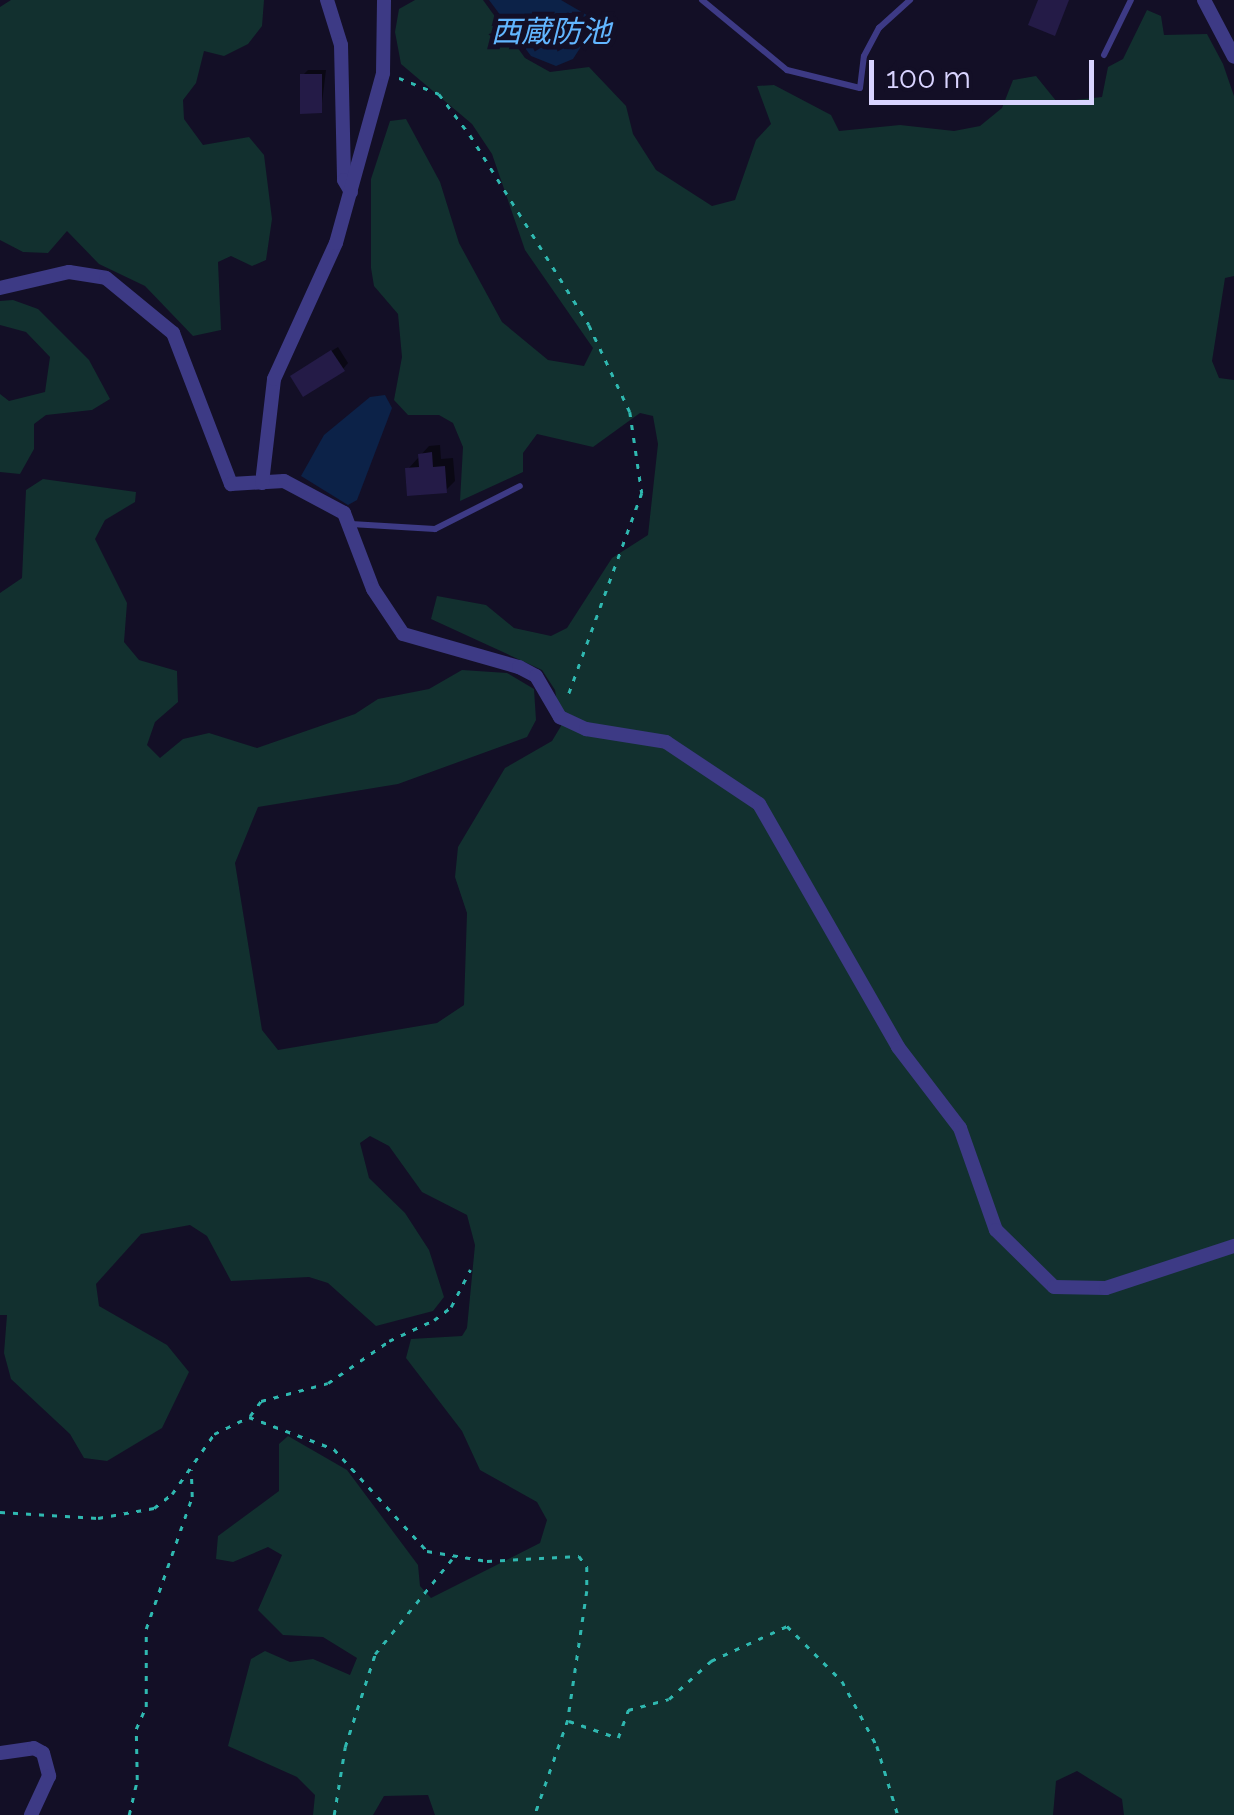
<!DOCTYPE html>
<html>
<head>
<meta charset="utf-8">
<style>
  body { margin:0 }
  #map { position:relative; width:1234px; height:1815px; overflow:hidden; background:#130f26; font-family:Raleway,"Noto Sans JP",sans-serif }
  div>[style] { position:absolute }
  .green>* { inset:0; background:#12302f }
  .water>* { inset:0; background:#0c2248 }
  .shadow>* { inset:0; background:#0007 }
  .building>* { inset:0; background:#241b47 }
  .path>* { height:2.5px; margin-top:-1.25px; transform-origin:0; background:repeating-linear-gradient(90deg,#2fb8b0 0 5px,transparent 0 13px) }
  .service>* { height:6px; margin:-3px; padding:0 3px; transform-origin:3px; border-radius:3px; background:#3d3a85 }
  .minor>* { height:14px; margin:-7px; padding:0 7px; transform-origin:7px; border-radius:7px; background:#3d3a85 }
  span { translate:-50% -50%; white-space:nowrap; text-align:center; line-height:1.15; -webkit-text-stroke:10px #130f26; paint-order:stroke }
  .water-label { font-size:30px; color:#62b6ff; font-style:italic }
  .scale { position:absolute; left:869px; top:60px; width:225px; height:45px; box-sizing:border-box; border:5px solid #d9d4ff; border-top:0; padding-left:12px; font-size:30px; line-height:35px; white-space:nowrap; color:#d9d4ff; -webkit-text-stroke:8px #130f26; paint-order:stroke }
</style>
</head>
<body>
<div id="map">
  <div class="green">
    <div style="clip-path:polygon(11px 0,264px 0,262px 26px,248px 44px,224px 56px,204px 51px,196px 83px,183px 100px,184px 119px,203px 145px,249px 137px,264px 155px,272px 219px,266px 260px,252px 266px,231px 256px,218px 262px,221px 330px,193px 336px,145px 286px,99px 264px,67px 231px,48px 253px,23px 252px,0 240px,0 7px)"></div>
    <div style="clip-path:polygon(415px 0,483px 0,525px 58px,550px 72px,589px 67px,626px 106px,633px 134px,656px 170px,712px 206px,735px 200px,756px 140px,771px 124px,757px 86px,774px 85px,831px 115px,839px 131px,900px 125px,954px 131px,980px 126px,1002px 108px,1013px 80px,1036px 76px,1057px 102px,1102px 97px,1108px 67px,1123px 59px,1147px 10px,1161px 16px,1164px 35px,1207px 34px,1223px 64px,1234px 96px,1234px 276px,1225px 278px,1212px 361px,1219px 378px,1234px 380px,1234px 1815px,1124px 1815px,1122px 1799px,1077px 1771px,1056px 1781px,1053px 1815px,435px 1815px,428px 1795px,384px 1796px,373px 1815px,313px 1815px,315px 1795px,297px 1777px,228px 1746px,251px 1659px,265px 1651px,290px 1662px,313px 1659px,350px 1675px,357px 1658px,323px 1637px,283px 1635px,258px 1610px,282px 1555px,268px 1547px,233px 1562px,216px 1559px,218px 1536px,279px 1491px,279px 1444px,288px 1436px,347px 1470px,418px 1565px,420px 1586px,431px 1598px,540px 1543px,547px 1520px,537px 1502px,480px 1470px,462px 1431px,406px 1358px,411px 1339px,462px 1336px,467px 1328px,475px 1245px,467px 1215px,422px 1192px,389px 1146px,370px 1136px,360px 1143px,369px 1178px,405px 1213px,429px 1250px,444px 1297px,433px 1311px,376px 1326px,328px 1283px,309px 1277px,231px 1281px,207px 1236px,190px 1225px,141px 1234px,96px 1284px,99px 1306px,167px 1345px,189px 1372px,162px 1428px,107px 1461px,84px 1458px,70px 1434px,11px 1379px,4px 1353px,7px 1315px,0 1315px,0 593px,22px 578px,26px 490px,43px 479px,136px 492px,135px 502px,105px 520px,95px 539px,127px 603px,124px 642px,139px 660px,177px 671px,178px 702px,155px 722px,147px 745px,160px 758px,183px 739px,209px 733px,257px 748px,355px 714px,378px 699px,429px 689px,462px 670px,507px 673px,534px 689px,536px 720px,527px 737px,398px 784px,258px 807px,235px 863px,262px 1030px,278px 1050px,437px 1023px,464px 1005px,467px 913px,455px 877px,458px 847px,505px 768px,552px 741px,561px 726px,555px 690px,542px 670px,431px 619px,437px 596px,486px 605px,514px 628px,551px 636px,567px 628px,612px 558px,648px 535px,658px 444px,653px 416px,640px 413px,593px 447px,537px 434px,523px 453px,523px 472px,460px 501px,463px 447px,453px 423px,439px 415px,408px 415px,394px 400px,402px 357px,398px 314px,374px 286px,371px 268px,371px 179px,390px 121px,406px 119px,440px 182px,459px 243px,502px 322px,548px 360px,584px 366px,593px 348px,525px 250px,492px 154px,472px 124px,401px 64px,395px 32px,399px 9px)"></div>
    <div style="clip-path:polygon(13px 300px,38px 309px,89px 360px,110px 399px,92px 410px,46px 415px,34px 424px,34px 449px,20px 474px,0 472px,0 394px,9px 401px,45px 392px,50px 357px,26px 332px,0 325px,0 301px)"></div>
  </div>
  <div class="water">
    <div style="clip-path:polygon(489px 0,561px 0,592px 18px,591px 31px,573px 59px,556px 66px,531px 56px)"></div>
    <div style="clip-path:polygon(385px 395px,392px 408px,357px 500px,348px 505px,301px 476px,324px 435px,370px 397px)"></div>
  </div>
  <div class="shadow">
    <div style="clip-path:polygon(308px 70px,326px 70px,321px 111px,302px 76px)"></div>
    <div style="clip-path:polygon(338px 347px,348px 363px,343px 369px,299px 371px)"></div>
    <div style="clip-path:polygon(440px 445px,441px 459px,453px 458px,455px 481px,446px 490px,408px 469px,429px 446px)"></div>
  </div>
  <div class="building">
    <div style="clip-path:polygon(1038px 0,1069px 0,1055px 36px,1028px 25px)"></div>
    <div style="clip-path:polygon(300px 74px,322px 74px,322px 113px,300px 114px)"></div>
    <div style="clip-path:polygon(331px 350px,345px 371px,303px 397px,290px 376px)"></div>
    <div style="clip-path:polygon(432px 452px,433px 467px,445px 466px,447px 493px,407px 496px,405px 468px,419px 467px,418px 454px)"></div>
  </div>
  <div class="path">
    <div style="left:399px;top:78px;width:43px;rotate:21.8deg"></div>
    <div style="left:439px;top:94px;width:51px;rotate:52.9deg"></div>
    <div style="left:470px;top:135px;width:224px;rotate:57.9deg"></div>
    <div style="left:589px;top:325px;width:96px;rotate:64.8deg"></div>
    <div style="left:630px;top:412px;width:82px;rotate:81.6deg"></div>
    <div style="left:642px;top:493px;width:219px;rotate:110deg"></div>
    <div style="left:250px;top:1416px;width:19px;rotate:-54deg"></div>
    <div style="left:261px;top:1401px;width:69px;rotate:-15deg"></div>
    <div style="left:328px;top:1383px;width:74px;rotate:-34.5deg"></div>
    <div style="left:389px;top:1341px;width:50px;rotate:-25deg"></div>
    <div style="left:434px;top:1320px;width:21px;rotate:-37deg"></div>
    <div style="left:451px;top:1307px;width:42px;rotate:-62.8deg"></div>
    <div style="left:0;top:1512px;width:98px;rotate:3.5deg"></div>
    <div style="left:98px;top:1518px;width:57px;rotate:-10.1deg"></div>
    <div style="left:154px;top:1508px;width:23px;rotate:-38deg"></div>
    <div style="left:172px;top:1494px;width:73px;rotate:-55deg"></div>
    <div style="left:214px;top:1434px;width:39px;rotate:-26deg"></div>
    <div style="left:249px;top:1417px;width:91px;rotate:20.6deg"></div>
    <div style="left:334px;top:1449px;width:138px;rotate:47.6deg"></div>
    <div style="left:427px;top:1551px;width:61px;rotate:9.5deg"></div>
    <div style="left:487px;top:1561px;width:92px;rotate:-3.1deg"></div>
    <div style="left:579px;top:1556px;width:14px;rotate:54deg"></div>
    <div style="left:587px;top:1567px;width:24px;rotate:90deg"></div>
    <div style="left:587px;top:1591px;width:130px;rotate:98.4deg"></div>
    <div style="left:568px;top:1720px;width:101px;rotate:109.2deg"></div>
    <div style="left:569px;top:1721px;width:52px;rotate:19.1deg"></div>
    <div style="left:618px;top:1738px;width:30px;rotate:-70deg"></div>
    <div style="left:628px;top:1710px;width:42px;rotate:-15deg"></div>
    <div style="left:669px;top:1699px;width:57px;rotate:-42.1deg"></div>
    <div style="left:711px;top:1661px;width:84px;rotate:-24.7deg"></div>
    <div style="left:787px;top:1626px;width:78px;rotate:45deg"></div>
    <div style="left:842px;top:1681px;width:74px;rotate:61.7deg"></div>
    <div style="left:877px;top:1746px;width:72px;rotate:73.1deg"></div>
    <div style="left:129px;top:1815px;width:36px;rotate:-77deg"></div>
    <div style="left:137px;top:1780px;width:51px;rotate:-91.1deg"></div>
    <div style="left:136px;top:1729px;width:24px;rotate:-66deg"></div>
    <div style="left:146px;top:1707px;width:78px;rotate:-90deg"></div>
    <div style="left:146px;top:1629px;width:140px;rotate:-70.8deg"></div>
    <div style="left:192px;top:1497px;width:27px;rotate:-92deg"></div>
    <div style="left:334px;top:1815px;width:69px;rotate:-80.8deg"></div>
    <div style="left:345px;top:1747px;width:98px;rotate:-72.1deg"></div>
    <div style="left:375px;top:1654px;width:122px;rotate:-51deg"></div>
  </div>
  <div class="service">
    <div style="left:702px;top:0;width:110px;rotate:39.5deg"></div>
    <div style="left:787px;top:70px;width:75px;rotate:13.9deg"></div>
    <div style="left:860px;top:88px;width:32px;rotate:-83deg"></div>
    <div style="left:864px;top:56px;width:32px;rotate:-62deg"></div>
    <div style="left:879px;top:28px;width:42px;rotate:-42.1deg"></div>
    <div style="left:1104px;top:55px;width:61px;rotate:-63.9deg"></div>
    <div style="left:351px;top:524px;width:84px;rotate:3.4deg"></div>
    <div style="left:435px;top:529px;width:95px;rotate:-26.8deg"></div>
  </div>
  <div class="minor">
    <div style="left:327px;top:0;width:47px;rotate:72.7deg"></div>
    <div style="left:341px;top:45px;width:135px;rotate:88.7deg"></div>
    <div style="left:344px;top:180px;width:14px;rotate:60deg"></div>
    <div style="left:1204px;top:0;width:64px;rotate:62.2deg"></div>
    <div style="left:0;top:288px;width:71px;rotate:-13.1deg"></div>
    <div style="left:69px;top:272px;width:37px;rotate:9deg"></div>
    <div style="left:106px;top:278px;width:87px;rotate:39.4deg"></div>
    <div style="left:173px;top:333px;width:162px;rotate:69deg"></div>
    <div style="left:231px;top:484px;width:53px;rotate:-3.2deg"></div>
    <div style="left:284px;top:481px;width:68px;rotate:28.1deg"></div>
    <div style="left:344px;top:513px;width:81px;rotate:69.1deg"></div>
    <div style="left:373px;top:589px;width:54px;rotate:56.3deg"></div>
    <div style="left:403px;top:634px;width:121px;rotate:15.9deg"></div>
    <div style="left:519px;top:667px;width:19px;rotate:28deg"></div>
    <div style="left:536px;top:676px;width:48px;rotate:59.7deg"></div>
    <div style="left:560px;top:717px;width:29px;rotate:25deg"></div>
    <div style="left:586px;top:729px;width:81px;rotate:9.2deg"></div>
    <div style="left:666px;top:742px;width:112px;rotate:33.7deg"></div>
    <div style="left:759px;top:804px;width:280px;rotate:60.2deg"></div>
    <div style="left:898px;top:1047px;width:102px;rotate:52.6deg"></div>
    <div style="left:960px;top:1128px;width:108px;rotate:70.6deg"></div>
    <div style="left:996px;top:1230px;width:81px;rotate:44.5deg"></div>
    <div style="left:1054px;top:1287px;width:52px;rotate:1.1deg"></div>
    <div style="left:1106px;top:1288px;width:135px;rotate:-18.2deg"></div>
    <div style="left:262px;top:483px;width:105px;rotate:-83.4deg"></div>
    <div style="left:274px;top:379px;width:149px;rotate:-65.5deg"></div>
    <div style="left:336px;top:243px;width:176px;rotate:-74.5deg"></div>
    <div style="left:383px;top:73px;width:73px;rotate:-89.2deg"></div>
    <div style="left:0;top:1753px;width:34px;rotate:-8deg"></div>
    <div style="left:34px;top:1748px;width:10px;rotate:29deg"></div>
    <div style="left:43px;top:1753px;width:24px;rotate:75deg"></div>
    <div style="left:49px;top:1776px;width:43px;rotate:114.8deg"></div>
  </div>
  <div class="water-label">
    <span style="left:551px;top:32px">西蔵防池</span>
  </div>
  <div class="scale">100 m</div>
</div>
</body>
</html>
